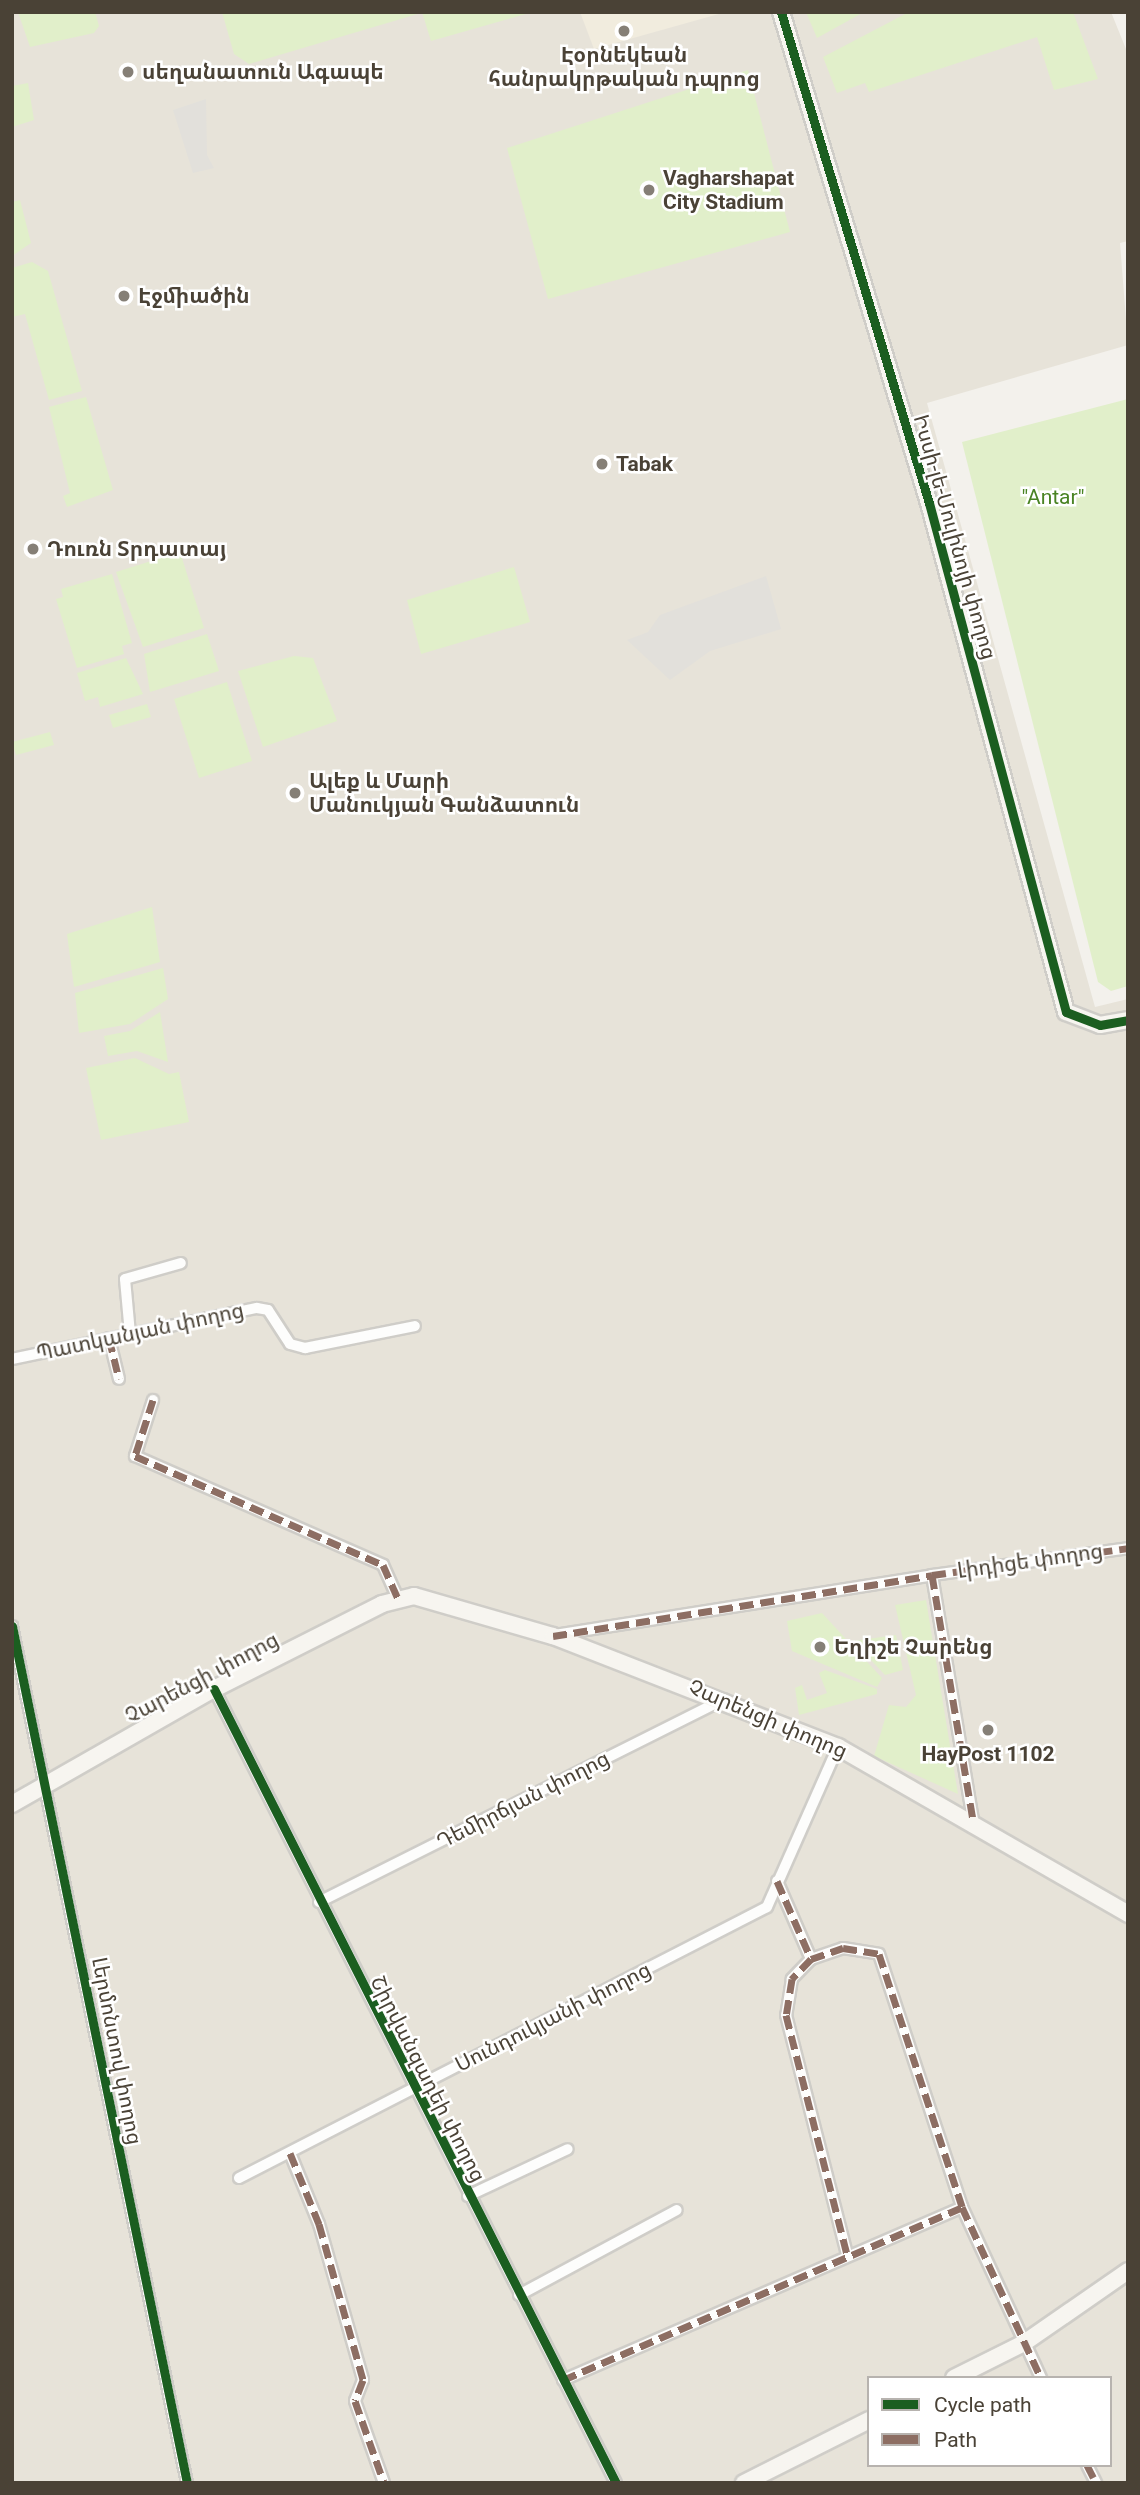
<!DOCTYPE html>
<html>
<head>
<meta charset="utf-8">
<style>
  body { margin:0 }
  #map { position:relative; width:1140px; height:2495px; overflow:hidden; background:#f3f1ec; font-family:Roboto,"Noto Sans Armenian",sans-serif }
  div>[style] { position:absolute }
  .residential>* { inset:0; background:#e7e3d9 }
  .education>* { inset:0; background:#f1ecde }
  .green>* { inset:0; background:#e1efca }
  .parking>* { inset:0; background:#e2e0db }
  .roads { filter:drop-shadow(2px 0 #cfcdc8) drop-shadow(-2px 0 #cfcdc8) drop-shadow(0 2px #cfcdc8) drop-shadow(0 -2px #cfcdc8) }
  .street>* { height:10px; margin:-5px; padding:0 5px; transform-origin:5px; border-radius:5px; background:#fdfdfc }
  .secondary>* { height:16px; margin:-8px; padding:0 8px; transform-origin:8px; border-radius:8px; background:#f7f5f0 }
  .quiet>* { height:7px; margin-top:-3.5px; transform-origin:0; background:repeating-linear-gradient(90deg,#8d6e63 0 14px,transparent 0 21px) }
  .cycleway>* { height:9px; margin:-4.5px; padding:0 4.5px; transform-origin:4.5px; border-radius:4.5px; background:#1b5e20 }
  .dots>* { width:19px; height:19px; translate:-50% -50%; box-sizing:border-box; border:4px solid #fff; border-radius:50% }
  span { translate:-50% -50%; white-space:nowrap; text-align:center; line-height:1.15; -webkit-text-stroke:5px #fff; paint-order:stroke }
  .poi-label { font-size:21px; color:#4a4236; font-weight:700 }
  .left { translate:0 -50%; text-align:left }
  .park-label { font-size:21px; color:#498323 }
  .street-label { font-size:21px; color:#4a4236 }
  .frame { position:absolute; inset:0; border:14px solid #4a4236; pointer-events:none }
  .legend { position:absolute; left:867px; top:2376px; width:245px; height:91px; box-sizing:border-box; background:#fff; border:2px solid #b7b3af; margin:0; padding:9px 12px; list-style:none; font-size:21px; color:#4a4236 }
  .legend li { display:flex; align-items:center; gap:14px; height:35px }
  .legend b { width:35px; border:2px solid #b7b3af }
</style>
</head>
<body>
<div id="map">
  <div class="residential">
    <div style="clip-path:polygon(evenodd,12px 12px,1111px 12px,1128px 54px,1128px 241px,1120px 243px,1128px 345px,927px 403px,1095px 1007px,1128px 999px,1128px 2483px,12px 2483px,12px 12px,869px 2378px,1110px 2378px,1110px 2465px,869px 2465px,869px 2378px)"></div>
  </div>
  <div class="education">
    <div style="clip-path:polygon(580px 12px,726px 12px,594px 49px)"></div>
  </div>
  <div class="green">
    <div style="clip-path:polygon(18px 12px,95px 12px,99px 26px,94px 33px,30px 47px)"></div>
    <div style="clip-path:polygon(222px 12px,421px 12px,421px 13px,249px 64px,234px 54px)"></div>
    <div style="clip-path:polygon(422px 12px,533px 12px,431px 41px)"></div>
    <div style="clip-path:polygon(806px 12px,864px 12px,817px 38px)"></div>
    <div style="clip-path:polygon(909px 12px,1073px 12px,1098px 79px,1054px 90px,1037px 37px,869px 92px,865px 83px,837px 93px,823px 57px)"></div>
    <div style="clip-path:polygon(748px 70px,790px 232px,548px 299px,507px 148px)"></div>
    <div style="clip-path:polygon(28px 83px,34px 120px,12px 127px,12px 86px)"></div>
    <div style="clip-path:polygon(20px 200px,31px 243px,12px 256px,12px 202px)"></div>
    <div style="clip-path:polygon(32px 262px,48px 271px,82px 391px,49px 400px,25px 314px,12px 317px,12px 268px)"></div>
    <div style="clip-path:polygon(86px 397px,113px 490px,67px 507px,63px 496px,70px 493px,49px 407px)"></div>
    <div style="clip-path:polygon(1128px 399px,1128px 986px,1111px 991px,1098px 982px,962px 442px)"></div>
    <div style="clip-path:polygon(180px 552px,204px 628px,143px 647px,116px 572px)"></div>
    <div style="clip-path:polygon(514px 567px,530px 622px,421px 654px,407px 600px)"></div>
    <div style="clip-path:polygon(112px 574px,132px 643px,122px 646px,124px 654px,77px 668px,56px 599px,63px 597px,61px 589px)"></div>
    <div style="clip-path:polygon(207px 634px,219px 671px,150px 692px,144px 654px)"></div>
    <div style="clip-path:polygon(294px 656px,313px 658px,337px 721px,263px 747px,238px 671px)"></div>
    <div style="clip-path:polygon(126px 658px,143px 694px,100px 707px,98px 697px,85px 701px,77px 673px)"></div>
    <div style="clip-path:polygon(227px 682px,252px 761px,199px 778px,174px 699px)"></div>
    <div style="clip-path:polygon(147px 704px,151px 717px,113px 728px,109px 715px)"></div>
    <div style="clip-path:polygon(50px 732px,54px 745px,16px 755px,12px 742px)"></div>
    <div style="clip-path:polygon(152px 907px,160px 962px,74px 987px,67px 934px)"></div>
    <div style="clip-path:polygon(163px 968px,168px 999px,130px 1024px,79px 1033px,75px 993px)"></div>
    <div style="clip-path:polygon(160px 1012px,168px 1062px,137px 1051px,108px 1056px,104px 1036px,130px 1031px)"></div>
    <div style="clip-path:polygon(135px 1058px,169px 1074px,179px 1072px,189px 1122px,101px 1140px,86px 1068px)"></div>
    <div style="clip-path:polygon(926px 1600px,958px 1794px,874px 1756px,889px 1705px,906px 1707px,916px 1695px,895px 1605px)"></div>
    <div style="clip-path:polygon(822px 1613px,882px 1678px,877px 1687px,792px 1651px,787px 1621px)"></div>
    <div style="clip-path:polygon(896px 1635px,903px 1670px,885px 1675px,853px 1641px)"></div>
    <div style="clip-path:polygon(825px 1670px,877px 1689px,877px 1694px,799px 1715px,795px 1688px,802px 1685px,807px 1700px,827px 1693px,819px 1673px)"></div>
  </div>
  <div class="parking">
    <div style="clip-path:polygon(206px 99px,207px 155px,214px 168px,193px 173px,173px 110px)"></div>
    <div style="clip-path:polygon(766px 576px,781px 629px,710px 651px,670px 680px,627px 640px,648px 632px,660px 615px)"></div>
  </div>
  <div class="roads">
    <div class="street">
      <div style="left:130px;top:1334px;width:55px;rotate:-95.2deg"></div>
      <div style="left:125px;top:1279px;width:58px;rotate:-15.9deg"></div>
      <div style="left:109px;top:1338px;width:42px;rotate:76.3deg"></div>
      <div style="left:12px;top:1359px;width:250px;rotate:-11.8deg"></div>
      <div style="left:257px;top:1308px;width:11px;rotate:10deg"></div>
      <div style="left:268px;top:1310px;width:40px;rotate:57.1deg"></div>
      <div style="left:290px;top:1344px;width:16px;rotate:15deg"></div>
      <div style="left:305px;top:1348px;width:112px;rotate:-11.3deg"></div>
      <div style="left:153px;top:1400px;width:59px;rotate:107.8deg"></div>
      <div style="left:135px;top:1456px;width:271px;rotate:23.7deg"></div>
      <div style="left:383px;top:1565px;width:36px;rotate:66deg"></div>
      <div style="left:932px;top:1575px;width:198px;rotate:-7.8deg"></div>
      <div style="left:12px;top:1626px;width:875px;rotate:78.46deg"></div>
      <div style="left:555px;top:1635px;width:382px;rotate:-9deg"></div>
      <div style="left:932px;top:1575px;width:248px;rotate:80.5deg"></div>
      <div style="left:214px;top:1689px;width:890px;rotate:63.15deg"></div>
      <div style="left:777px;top:1881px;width:85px;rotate:66.4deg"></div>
      <div style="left:811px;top:1959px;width:28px;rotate:134deg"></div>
      <div style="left:792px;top:1979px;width:36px;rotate:99deg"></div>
      <div style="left:786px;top:2015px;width:248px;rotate:75.7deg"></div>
      <div style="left:319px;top:1902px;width:453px;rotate:-26.6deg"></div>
      <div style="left:811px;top:1959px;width:34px;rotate:-19deg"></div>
      <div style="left:843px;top:1948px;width:36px;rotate:9deg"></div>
      <div style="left:879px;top:1954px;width:266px;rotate:71.8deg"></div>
      <div style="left:962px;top:2207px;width:188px;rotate:65.2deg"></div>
      <div style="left:290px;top:2153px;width:77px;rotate:67.8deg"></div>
      <div style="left:319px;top:2224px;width:162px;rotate:74.2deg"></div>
      <div style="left:363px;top:2380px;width:22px;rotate:111deg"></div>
      <div style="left:355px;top:2401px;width:87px;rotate:70.5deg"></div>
      <div style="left:239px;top:2178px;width:593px;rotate:-27.17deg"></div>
      <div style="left:767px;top:1907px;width:175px;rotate:-66.1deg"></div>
      <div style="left:468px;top:2196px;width:110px;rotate:-25.2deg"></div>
      <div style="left:519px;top:2295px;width:179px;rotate:-28.3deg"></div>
      <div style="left:563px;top:2380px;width:435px;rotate:-23.4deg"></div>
      <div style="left:1087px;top:2465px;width:20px;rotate:63deg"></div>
    </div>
    <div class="secondary">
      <div style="left:781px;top:12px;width:513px;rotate:73.23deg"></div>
      <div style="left:929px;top:503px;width:527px;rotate:74.94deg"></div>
      <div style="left:1066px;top:1012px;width:36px;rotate:21deg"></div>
      <div style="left:1100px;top:1025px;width:28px;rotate:-10deg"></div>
      <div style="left:12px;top:1804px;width:232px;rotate:-29.7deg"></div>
      <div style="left:214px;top:1689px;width:188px;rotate:-26.8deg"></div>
      <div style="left:382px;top:1604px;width:33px;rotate:-14deg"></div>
      <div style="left:414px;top:1596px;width:145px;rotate:16.1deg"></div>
      <div style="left:553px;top:1636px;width:306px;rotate:21.3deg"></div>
      <div style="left:838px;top:1747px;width:335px;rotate:29.9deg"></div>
      <div style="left:954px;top:2378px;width:78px;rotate:-26.6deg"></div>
      <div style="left:1024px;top:2343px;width:126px;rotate:-34.7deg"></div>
      <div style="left:744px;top:2483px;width:140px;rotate:-26.7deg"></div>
    </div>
  </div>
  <div class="quiet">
    <div style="left:109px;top:1338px;width:42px;rotate:76.3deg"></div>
    <div style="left:153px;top:1400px;width:59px;rotate:107.8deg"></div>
    <div style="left:135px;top:1456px;width:271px;rotate:23.7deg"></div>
    <div style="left:383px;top:1565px;width:36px;rotate:66deg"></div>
    <div style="left:932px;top:1575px;width:198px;rotate:-7.8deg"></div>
    <div style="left:553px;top:1636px;width:384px;rotate:-9.1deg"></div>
    <div style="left:932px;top:1575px;width:248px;rotate:80.5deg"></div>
    <div style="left:777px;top:1881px;width:85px;rotate:66.4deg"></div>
    <div style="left:811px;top:1959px;width:28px;rotate:134deg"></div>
    <div style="left:792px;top:1979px;width:36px;rotate:99deg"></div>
    <div style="left:786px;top:2015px;width:248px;rotate:75.7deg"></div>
    <div style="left:811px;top:1959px;width:34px;rotate:-19deg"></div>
    <div style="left:843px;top:1948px;width:36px;rotate:9deg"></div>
    <div style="left:879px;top:1954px;width:266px;rotate:71.8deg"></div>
    <div style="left:962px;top:2207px;width:188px;rotate:65.2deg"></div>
    <div style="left:290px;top:2153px;width:77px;rotate:67.8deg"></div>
    <div style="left:319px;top:2224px;width:162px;rotate:74.2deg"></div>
    <div style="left:363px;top:2380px;width:22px;rotate:111deg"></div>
    <div style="left:355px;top:2401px;width:87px;rotate:70.5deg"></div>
    <div style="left:563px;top:2380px;width:435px;rotate:-23.4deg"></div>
    <div style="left:1087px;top:2465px;width:20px;rotate:63deg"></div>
  </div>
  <div class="cycleway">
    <div style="left:781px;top:12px;width:513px;rotate:73.23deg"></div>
    <div style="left:929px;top:503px;width:527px;rotate:74.94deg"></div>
    <div style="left:1066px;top:1012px;width:36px;rotate:21deg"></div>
    <div style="left:1100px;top:1025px;width:28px;rotate:-10deg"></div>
    <div style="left:12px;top:1626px;width:875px;rotate:78.46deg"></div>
    <div style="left:214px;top:1689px;width:890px;rotate:63.15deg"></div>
  </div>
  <div class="dots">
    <div style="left:624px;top:31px;background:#857f76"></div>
    <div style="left:128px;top:72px;background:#857f76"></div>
    <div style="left:649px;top:190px;background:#857f76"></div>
    <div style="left:124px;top:296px;background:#857f76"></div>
    <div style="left:602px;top:464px;background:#857f76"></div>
    <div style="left:33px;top:549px;background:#857f76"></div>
    <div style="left:295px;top:793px;background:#857f76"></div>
    <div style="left:820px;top:1647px;background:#857f76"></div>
    <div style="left:988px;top:1730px;background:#857f76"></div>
  </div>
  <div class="poi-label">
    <span style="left:624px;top:67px">Էօրնեկեան<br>հանրակրթական դպրոց</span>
    <span class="left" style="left:142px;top:72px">սեղանատուն Ագապե</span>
    <span class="left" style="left:663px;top:190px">Vagharshapat<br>City Stadium</span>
    <span class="left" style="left:138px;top:296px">Էջմիածին</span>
    <span class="left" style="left:616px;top:464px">Tabak</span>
    <span class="left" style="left:47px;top:549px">Դուռն Տրդատայ</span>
    <span class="left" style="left:309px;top:793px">Ալեք և Մարի<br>Մանուկյան Գանձատուն</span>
    <span class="left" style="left:834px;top:1647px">Եղիշե Չարենց</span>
    <span style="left:988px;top:1754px">HayPost 1102</span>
  </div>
  <div class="park-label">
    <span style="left:1053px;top:497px">"Antar"</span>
  </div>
  <div class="street-label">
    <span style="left:955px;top:537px;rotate:74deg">Իսսի-լե-Մուլինոյի փողոց</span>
    <span style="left:140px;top:1332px;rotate:-12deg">Պատկանյան փողոց</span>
    <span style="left:1030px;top:1561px;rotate:-8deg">Լիդիցե փողոց</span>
    <span style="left:202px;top:1678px;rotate:-28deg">Չարենցի փողոց</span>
    <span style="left:768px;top:1719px;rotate:23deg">Չարենցի փողոց</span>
    <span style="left:523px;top:1800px;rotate:-27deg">Դեմիրճյան փողոց</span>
    <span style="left:553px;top:2017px;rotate:-27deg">Սունդուկյանի փողոց</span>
    <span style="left:117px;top:2051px;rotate:79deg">Լերմոնտով փողոց</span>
    <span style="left:428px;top:2079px;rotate:63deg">Շիրվանզադեի փողոց</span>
  </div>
  <div class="frame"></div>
  <ul class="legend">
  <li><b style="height:9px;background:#1b5e20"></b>Cycle path</li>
  <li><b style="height:9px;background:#8d6e63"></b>Path</li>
  </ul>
</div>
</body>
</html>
